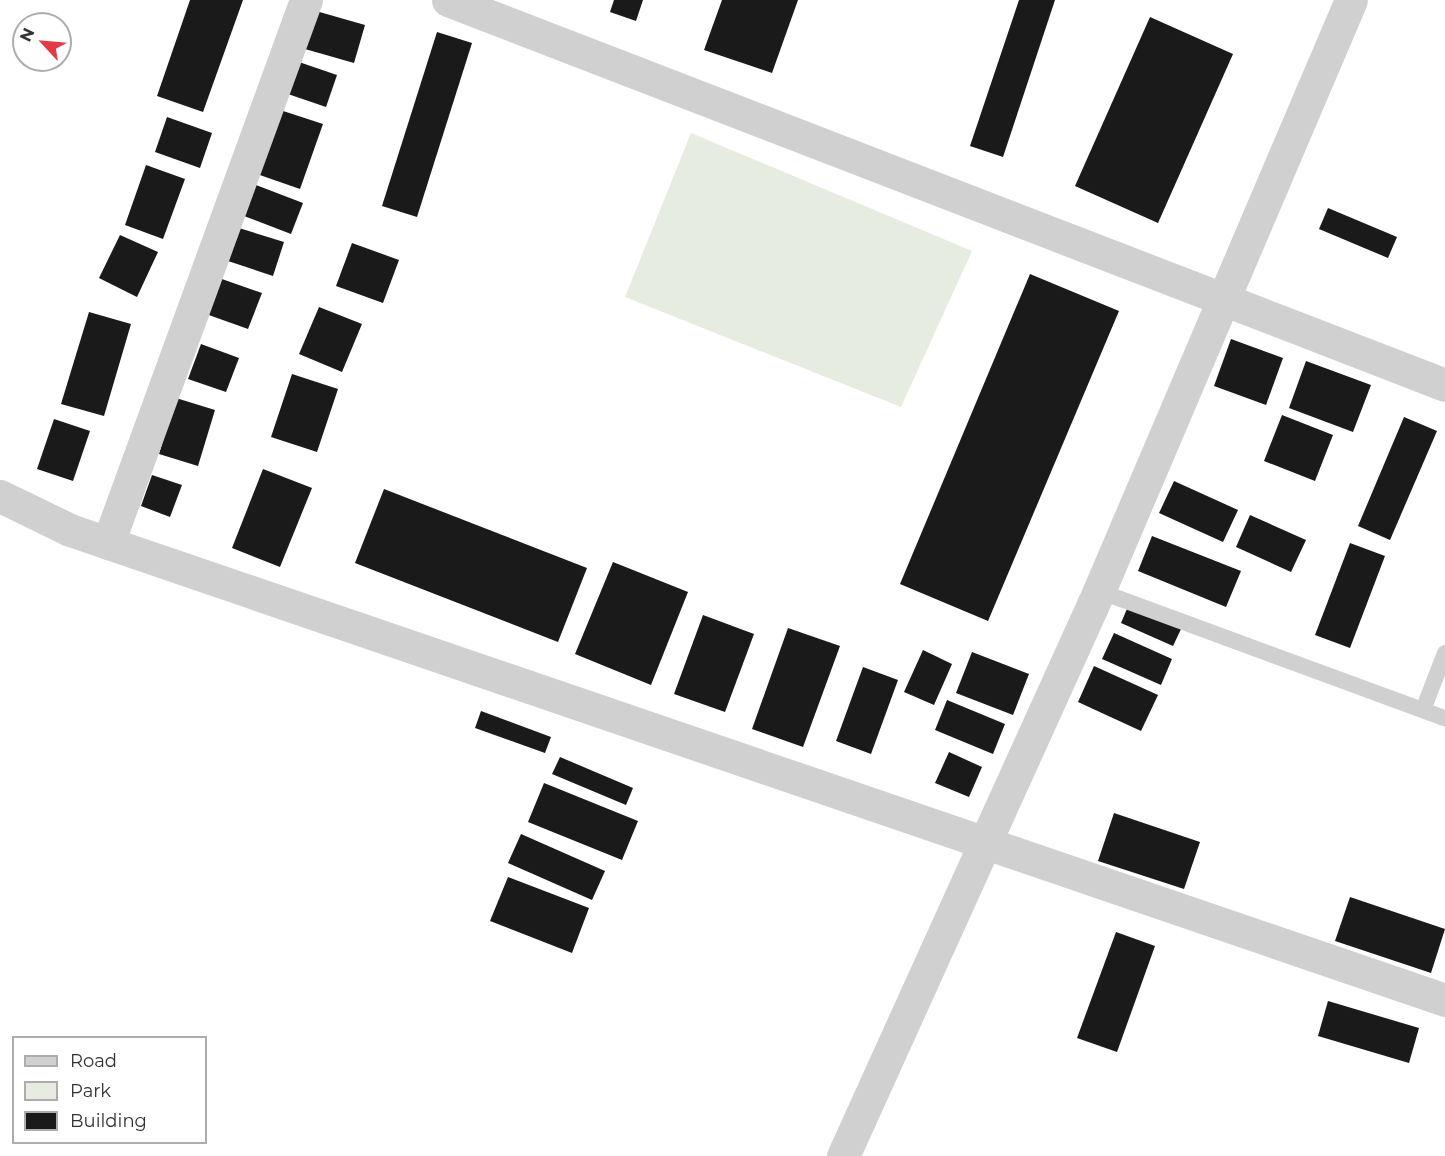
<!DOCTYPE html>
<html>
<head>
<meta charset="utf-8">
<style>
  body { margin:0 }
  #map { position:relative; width:1445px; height:1156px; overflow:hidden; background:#fff; font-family:Montserrat,sans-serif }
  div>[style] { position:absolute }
  .green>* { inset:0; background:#e6ecdf }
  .building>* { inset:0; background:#1a1a1a }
  .service>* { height:16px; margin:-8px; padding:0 8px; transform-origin:8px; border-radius:8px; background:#d0d0d0 }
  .minor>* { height:33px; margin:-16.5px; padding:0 16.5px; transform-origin:16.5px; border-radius:16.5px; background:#d0d0d0 }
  span { translate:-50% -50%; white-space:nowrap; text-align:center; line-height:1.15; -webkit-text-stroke:6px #fff; paint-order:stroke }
  .legend { position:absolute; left:12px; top:1036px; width:195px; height:108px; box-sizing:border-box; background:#fff; border:2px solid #adadad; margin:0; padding:8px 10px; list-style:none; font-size:18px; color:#333 }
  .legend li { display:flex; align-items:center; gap:12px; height:30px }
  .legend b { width:30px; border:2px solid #adadad }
  .north { position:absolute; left:12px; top:12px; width:60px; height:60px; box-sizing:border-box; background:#fff; border:2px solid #adadad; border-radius:50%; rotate:296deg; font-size:16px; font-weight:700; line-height:24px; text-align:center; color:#333 }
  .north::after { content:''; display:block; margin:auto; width:21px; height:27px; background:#e63946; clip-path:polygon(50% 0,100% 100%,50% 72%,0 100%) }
</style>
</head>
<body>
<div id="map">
  <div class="green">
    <div style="clip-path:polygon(691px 133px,972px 251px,901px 407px,625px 297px)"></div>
  </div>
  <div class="building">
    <div style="clip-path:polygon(190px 0,243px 0,203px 112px,157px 96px)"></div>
    <div style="clip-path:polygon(614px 0,643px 0,636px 21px,610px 12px)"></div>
    <div style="clip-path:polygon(722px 0,798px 0,772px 73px,704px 50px)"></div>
    <div style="clip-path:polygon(1019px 0,1055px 0,1003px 157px,970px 146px)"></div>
    <div style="clip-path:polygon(316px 11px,365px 25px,354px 63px,305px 49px)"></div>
    <div style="clip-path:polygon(1150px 17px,1233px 54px,1158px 223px,1075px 186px)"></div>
    <div style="clip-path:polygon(437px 32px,472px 43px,417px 217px,382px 206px)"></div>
    <div style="clip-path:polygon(296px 61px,337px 75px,326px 107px,285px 93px)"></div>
    <div style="clip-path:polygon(277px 109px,323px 124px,300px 189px,254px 173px)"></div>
    <div style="clip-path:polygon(167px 117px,212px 133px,200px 168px,155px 152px)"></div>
    <div style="clip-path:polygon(146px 165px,185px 179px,163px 239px,125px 225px)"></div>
    <div style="clip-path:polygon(256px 185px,303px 203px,291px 234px,244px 216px)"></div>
    <div style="clip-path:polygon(1328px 208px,1397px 237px,1388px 258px,1319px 229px)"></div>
    <div style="clip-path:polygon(239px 228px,284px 242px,273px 276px,228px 261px)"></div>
    <div style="clip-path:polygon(120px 235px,158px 252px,137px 297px,99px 278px)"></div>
    <div style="clip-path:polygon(352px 243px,399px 260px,383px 303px,336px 286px)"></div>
    <div style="clip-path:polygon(1030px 274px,1119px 311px,988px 621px,900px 584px)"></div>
    <div style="clip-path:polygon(219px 278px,262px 293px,248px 329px,206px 314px)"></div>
    <div style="clip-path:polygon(319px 307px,362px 324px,342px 372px,299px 354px)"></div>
    <div style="clip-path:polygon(89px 312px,131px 324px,104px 416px,61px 404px)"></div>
    <div style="clip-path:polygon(1231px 339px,1283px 358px,1266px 405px,1214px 386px)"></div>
    <div style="clip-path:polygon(201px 344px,239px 358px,226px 392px,188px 379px)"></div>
    <div style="clip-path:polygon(1306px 361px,1371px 385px,1353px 432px,1289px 408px)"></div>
    <div style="clip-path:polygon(292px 374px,338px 389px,317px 452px,271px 437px)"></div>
    <div style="clip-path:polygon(176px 398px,215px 410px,198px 466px,159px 454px)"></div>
    <div style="clip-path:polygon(1282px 415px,1333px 435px,1315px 481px,1264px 461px)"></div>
    <div style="clip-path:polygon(1404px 417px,1437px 431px,1390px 540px,1358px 526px)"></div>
    <div style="clip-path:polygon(54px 419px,90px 431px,73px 481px,37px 469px)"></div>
    <div style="clip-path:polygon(263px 469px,312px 488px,280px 567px,232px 548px)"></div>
    <div style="clip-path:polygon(152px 475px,182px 485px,170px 517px,141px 506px)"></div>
    <div style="clip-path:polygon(1174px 481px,1238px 510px,1223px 542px,1159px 513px)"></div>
    <div style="clip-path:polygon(384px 489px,587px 568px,558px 642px,355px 563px)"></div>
    <div style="clip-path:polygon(1250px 515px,1306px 540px,1291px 572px,1236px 547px)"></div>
    <div style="clip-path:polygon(1152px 536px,1241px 571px,1226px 607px,1138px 571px)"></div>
    <div style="clip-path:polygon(1350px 543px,1385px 556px,1350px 648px,1315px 635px)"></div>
    <div style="clip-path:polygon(613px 562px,688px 592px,651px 685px,575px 654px)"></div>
    <div style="clip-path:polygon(1129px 604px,1182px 627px,1173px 646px,1121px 623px)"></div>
    <div style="clip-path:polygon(703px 615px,754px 634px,725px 712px,674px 694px)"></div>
    <div style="clip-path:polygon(788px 628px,840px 646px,803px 747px,752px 729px)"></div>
    <div style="clip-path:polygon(1114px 633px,1172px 659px,1161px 685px,1102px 659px)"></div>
    <div style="clip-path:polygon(923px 650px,952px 664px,934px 705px,904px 692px)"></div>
    <div style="clip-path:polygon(972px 652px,1029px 674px,1013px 715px,956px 693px)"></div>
    <div style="clip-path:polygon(1094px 666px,1158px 695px,1141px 731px,1078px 702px)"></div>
    <div style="clip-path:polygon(863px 667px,898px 680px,871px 754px,836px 741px)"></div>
    <div style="clip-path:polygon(947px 700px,1005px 724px,993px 754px,935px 730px)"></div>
    <div style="clip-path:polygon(481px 711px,551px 737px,545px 753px,475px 728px)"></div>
    <div style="clip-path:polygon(949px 752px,982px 767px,969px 797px,935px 783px)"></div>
    <div style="clip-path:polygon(560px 757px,633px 788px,626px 805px,552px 774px)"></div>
    <div style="clip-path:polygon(544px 783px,638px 821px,622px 860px,528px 822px)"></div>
    <div style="clip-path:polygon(1114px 813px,1200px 842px,1184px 889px,1098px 861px)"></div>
    <div style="clip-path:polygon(521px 834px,605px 871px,592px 900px,508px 863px)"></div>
    <div style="clip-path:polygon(508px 877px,589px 908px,572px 953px,490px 921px)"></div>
    <div style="clip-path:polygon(1350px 897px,1445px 929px,1431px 973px,1335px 941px)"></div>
    <div style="clip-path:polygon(1116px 932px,1155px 946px,1117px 1052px,1077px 1038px)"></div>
    <div style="clip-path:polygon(1328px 1001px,1419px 1028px,1409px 1063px,1318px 1036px)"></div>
  </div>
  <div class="service">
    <div style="left:1099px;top:591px;width:369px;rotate:20.2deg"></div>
    <div style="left:1423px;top:710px;width:61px;rotate:-68.9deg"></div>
  </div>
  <div class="minor">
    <div style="left:448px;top:0;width:1069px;rotate:21.11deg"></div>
    <div style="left:0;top:496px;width:78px;rotate:25.9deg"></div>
    <div style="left:70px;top:530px;width:1453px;rotate:18.87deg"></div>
    <div style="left:108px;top:543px;width:578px;rotate:-69.97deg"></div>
    <div style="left:843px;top:1156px;width:620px;rotate:-65.62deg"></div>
    <div style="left:1099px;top:591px;width:642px;rotate:-66.91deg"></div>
  </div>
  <ul class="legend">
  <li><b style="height:8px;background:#d0d0d0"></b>Road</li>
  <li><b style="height:16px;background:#e6ecdf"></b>Park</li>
  <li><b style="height:16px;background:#1a1a1a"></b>Building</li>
  </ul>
  <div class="north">N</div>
</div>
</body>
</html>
